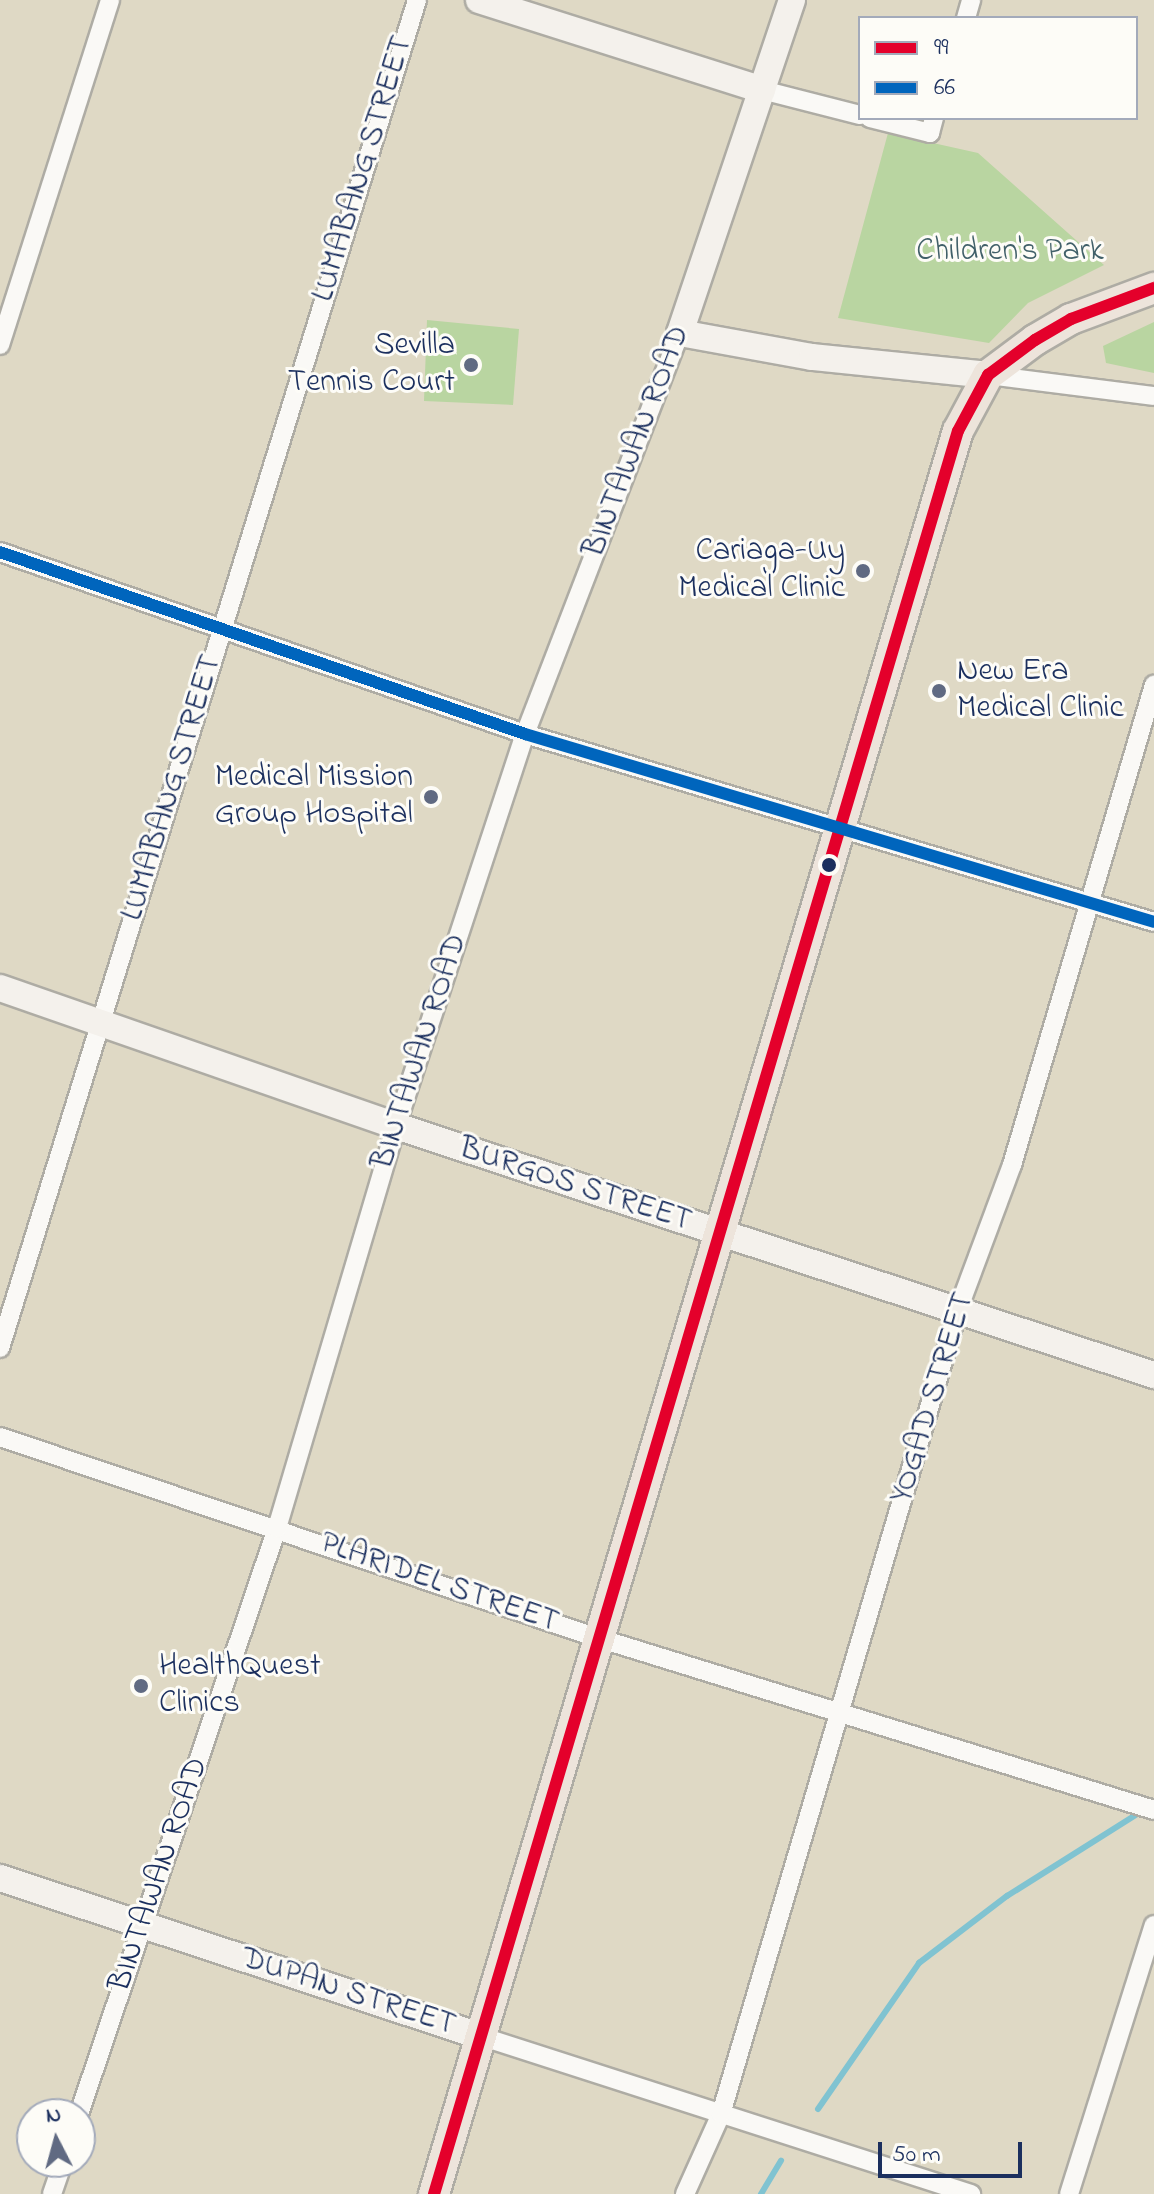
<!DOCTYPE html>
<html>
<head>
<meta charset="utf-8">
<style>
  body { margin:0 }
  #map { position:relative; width:1154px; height:2194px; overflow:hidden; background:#dfd9c5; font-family:"Indie Flower",sans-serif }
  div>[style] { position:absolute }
  .green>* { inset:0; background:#b9d5a1 }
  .stream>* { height:6px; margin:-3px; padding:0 3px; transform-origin:3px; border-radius:3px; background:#80c3d1 }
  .roads { filter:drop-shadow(2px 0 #aeaca4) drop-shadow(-2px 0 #aeaca4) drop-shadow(0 2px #aeaca4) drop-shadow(0 -2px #aeaca4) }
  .street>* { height:18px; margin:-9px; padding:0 9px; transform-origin:9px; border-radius:9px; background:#faf9f6 }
  .secondary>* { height:26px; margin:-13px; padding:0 13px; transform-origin:13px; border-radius:13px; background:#f4f1ec }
  .primary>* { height:30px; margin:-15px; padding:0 15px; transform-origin:15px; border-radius:15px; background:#ede4db }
  .bus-1>* { height:12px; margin:-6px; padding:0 6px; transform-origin:6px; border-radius:6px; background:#e4002b }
  .bus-2>* { height:12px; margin:-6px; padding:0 6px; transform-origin:6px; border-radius:6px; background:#0065bd }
  .dots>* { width:22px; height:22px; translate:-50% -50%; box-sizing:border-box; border:4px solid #fdfcf7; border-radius:50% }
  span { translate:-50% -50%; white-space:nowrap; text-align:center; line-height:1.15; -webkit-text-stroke:6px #fdfcf7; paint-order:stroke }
  .street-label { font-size:32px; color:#1b2f5e }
  .park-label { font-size:32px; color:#416069 }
  .poi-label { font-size:32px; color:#1b2f5e }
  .right { translate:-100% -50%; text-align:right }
  .left { translate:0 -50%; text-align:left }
  .legend { position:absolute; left:858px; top:16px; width:280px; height:104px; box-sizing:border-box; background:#fdfcf7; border:2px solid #a3aaba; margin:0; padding:10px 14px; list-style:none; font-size:24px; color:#1b2f5e }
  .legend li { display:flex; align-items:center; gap:16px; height:40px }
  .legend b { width:40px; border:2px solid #a3aaba }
  .north { position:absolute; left:16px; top:2098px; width:80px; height:80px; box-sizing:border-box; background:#fdfcf7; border:2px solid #a3aaba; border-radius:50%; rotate:354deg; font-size:22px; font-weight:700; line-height:32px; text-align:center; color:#1b2f5e }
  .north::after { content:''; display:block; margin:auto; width:28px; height:36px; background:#606a82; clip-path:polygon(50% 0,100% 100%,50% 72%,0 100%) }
  .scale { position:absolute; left:878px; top:2142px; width:144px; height:36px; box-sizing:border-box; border:4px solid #1b2f5e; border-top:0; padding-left:10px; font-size:24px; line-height:28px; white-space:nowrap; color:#1b2f5e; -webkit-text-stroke:6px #fdfcf7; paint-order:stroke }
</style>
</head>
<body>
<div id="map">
  <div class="green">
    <div style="clip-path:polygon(888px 133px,978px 153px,1104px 265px,1028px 303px,989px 343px,838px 318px)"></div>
    <div style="clip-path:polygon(427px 320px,519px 329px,513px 405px,424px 401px)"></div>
    <div style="clip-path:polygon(1154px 322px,1154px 373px,1106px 363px,1103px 346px)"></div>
  </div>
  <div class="stream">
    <div style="left:818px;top:2109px;width:178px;rotate:-55.3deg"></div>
    <div style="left:919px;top:1963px;width:111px;rotate:-37.3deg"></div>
    <div style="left:1007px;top:1896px;width:160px;rotate:-32.2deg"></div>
    <div style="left:761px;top:2194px;width:39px;rotate:-59deg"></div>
  </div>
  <div class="roads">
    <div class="street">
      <div style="left:966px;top:18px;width:19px;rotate:-74deg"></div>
      <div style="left:762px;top:90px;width:101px;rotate:14.3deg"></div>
      <div style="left:870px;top:118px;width:62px;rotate:14deg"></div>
      <div style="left:930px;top:133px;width:16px;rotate:-75deg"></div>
      <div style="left:0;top:345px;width:362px;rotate:-72.3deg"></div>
      <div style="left:988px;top:375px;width:167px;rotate:7.2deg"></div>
      <div style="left:0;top:552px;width:556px;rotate:19.12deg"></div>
      <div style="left:525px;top:734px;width:656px;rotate:16.64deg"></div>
      <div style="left:0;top:1348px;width:1411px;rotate:-72.81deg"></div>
      <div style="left:0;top:1437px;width:631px;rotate:18.58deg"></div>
      <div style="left:598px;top:1638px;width:582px;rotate:17.19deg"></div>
      <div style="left:480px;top:2036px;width:516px;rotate:17.84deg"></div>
      <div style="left:79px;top:2114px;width:619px;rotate:-71.33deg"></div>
      <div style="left:277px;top:1528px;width:419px;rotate:-73.5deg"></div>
      <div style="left:396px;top:1126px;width:413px;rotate:-71.8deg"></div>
      <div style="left:525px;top:734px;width:430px;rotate:-68.9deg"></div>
      <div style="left:52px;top:2194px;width:34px;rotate:-71deg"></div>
      <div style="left:685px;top:2194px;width:88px;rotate:-65.8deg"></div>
      <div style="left:721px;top:2114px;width:838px;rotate:-73.58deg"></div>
      <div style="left:958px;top:1310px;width:155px;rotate:-69.6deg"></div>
      <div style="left:1012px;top:1165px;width:501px;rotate:-73.52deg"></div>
      <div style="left:1069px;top:2194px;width:282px;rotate:-72.5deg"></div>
    </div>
    <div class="secondary">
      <div style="left:479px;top:0;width:297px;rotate:17.6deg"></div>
      <div style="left:792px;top:0;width:351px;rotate:108.6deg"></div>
      <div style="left:680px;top:333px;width:134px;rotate:10.3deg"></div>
      <div style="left:812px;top:357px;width:177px;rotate:5.8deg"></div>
      <div style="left:0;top:988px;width:419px;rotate:19.2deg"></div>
      <div style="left:396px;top:1126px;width:798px;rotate:18.19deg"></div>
      <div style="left:0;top:1878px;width:505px;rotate:18.22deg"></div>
    </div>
    <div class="primary">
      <div style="left:434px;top:2194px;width:1839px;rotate:-73.45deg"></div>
      <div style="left:958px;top:431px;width:64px;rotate:-61.8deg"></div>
      <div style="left:988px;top:375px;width:59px;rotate:-36.7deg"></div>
      <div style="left:1035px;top:340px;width:42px;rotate:-30.3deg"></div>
      <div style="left:1071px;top:319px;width:89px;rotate:-20.5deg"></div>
    </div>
  </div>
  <div class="bus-1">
    <div style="left:434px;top:2194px;width:1839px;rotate:-73.45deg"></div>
    <div style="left:958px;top:431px;width:64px;rotate:-61.8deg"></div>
    <div style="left:988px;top:375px;width:59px;rotate:-36.7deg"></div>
    <div style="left:1035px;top:340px;width:42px;rotate:-30.3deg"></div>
    <div style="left:1071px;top:319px;width:89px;rotate:-20.5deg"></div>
  </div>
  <div class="bus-2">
    <div style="left:0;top:552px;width:556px;rotate:19.12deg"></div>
    <div style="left:525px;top:734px;width:656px;rotate:16.64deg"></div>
  </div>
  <div class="dots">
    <div style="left:471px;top:365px;background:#606a82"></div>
    <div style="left:863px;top:571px;background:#606a82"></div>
    <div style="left:939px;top:691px;background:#606a82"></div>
    <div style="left:431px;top:797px;background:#606a82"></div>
    <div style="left:829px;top:865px;background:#1b2f5e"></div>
    <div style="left:141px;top:1686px;background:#606a82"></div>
  </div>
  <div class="street-label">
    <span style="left:364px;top:169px;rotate:-73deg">LUMABANG STREET</span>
    <span style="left:638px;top:442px;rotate:-69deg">BINTAWAN ROAD</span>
    <span style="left:173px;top:788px;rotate:-73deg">LUMABANG STREET</span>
    <span style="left:421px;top:1052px;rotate:-72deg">BINTAWAN ROAD</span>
    <span style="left:575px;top:1186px;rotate:18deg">BURGOS STREET</span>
    <span style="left:934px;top:1398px;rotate:-73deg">YOGAD STREET</span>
    <span style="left:439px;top:1584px;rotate:19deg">PLARIDEL STREET</span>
    <span style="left:160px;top:1875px;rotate:-71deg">BINTAWAN ROAD</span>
    <span style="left:348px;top:1993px;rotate:18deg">DUPAN STREET</span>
  </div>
  <div class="park-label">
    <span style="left:1010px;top:252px">Children's Park</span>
  </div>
  <div class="poi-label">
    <span class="right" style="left:455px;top:365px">Sevilla<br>Tennis Court</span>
    <span class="right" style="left:845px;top:571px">Cariaga-Uy<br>Medical Clinic</span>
    <span class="left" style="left:957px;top:691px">New Era<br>Medical Clinic</span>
    <span class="right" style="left:413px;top:797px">Medical Mission<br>Group Hospital</span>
    <span class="left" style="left:159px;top:1686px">HealthQuest<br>Clinics</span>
  </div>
  <ul class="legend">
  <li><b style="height:10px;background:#e4002b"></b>99</li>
  <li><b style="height:10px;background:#0065bd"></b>66</li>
  </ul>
  <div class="north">N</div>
  <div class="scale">50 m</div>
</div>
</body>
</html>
